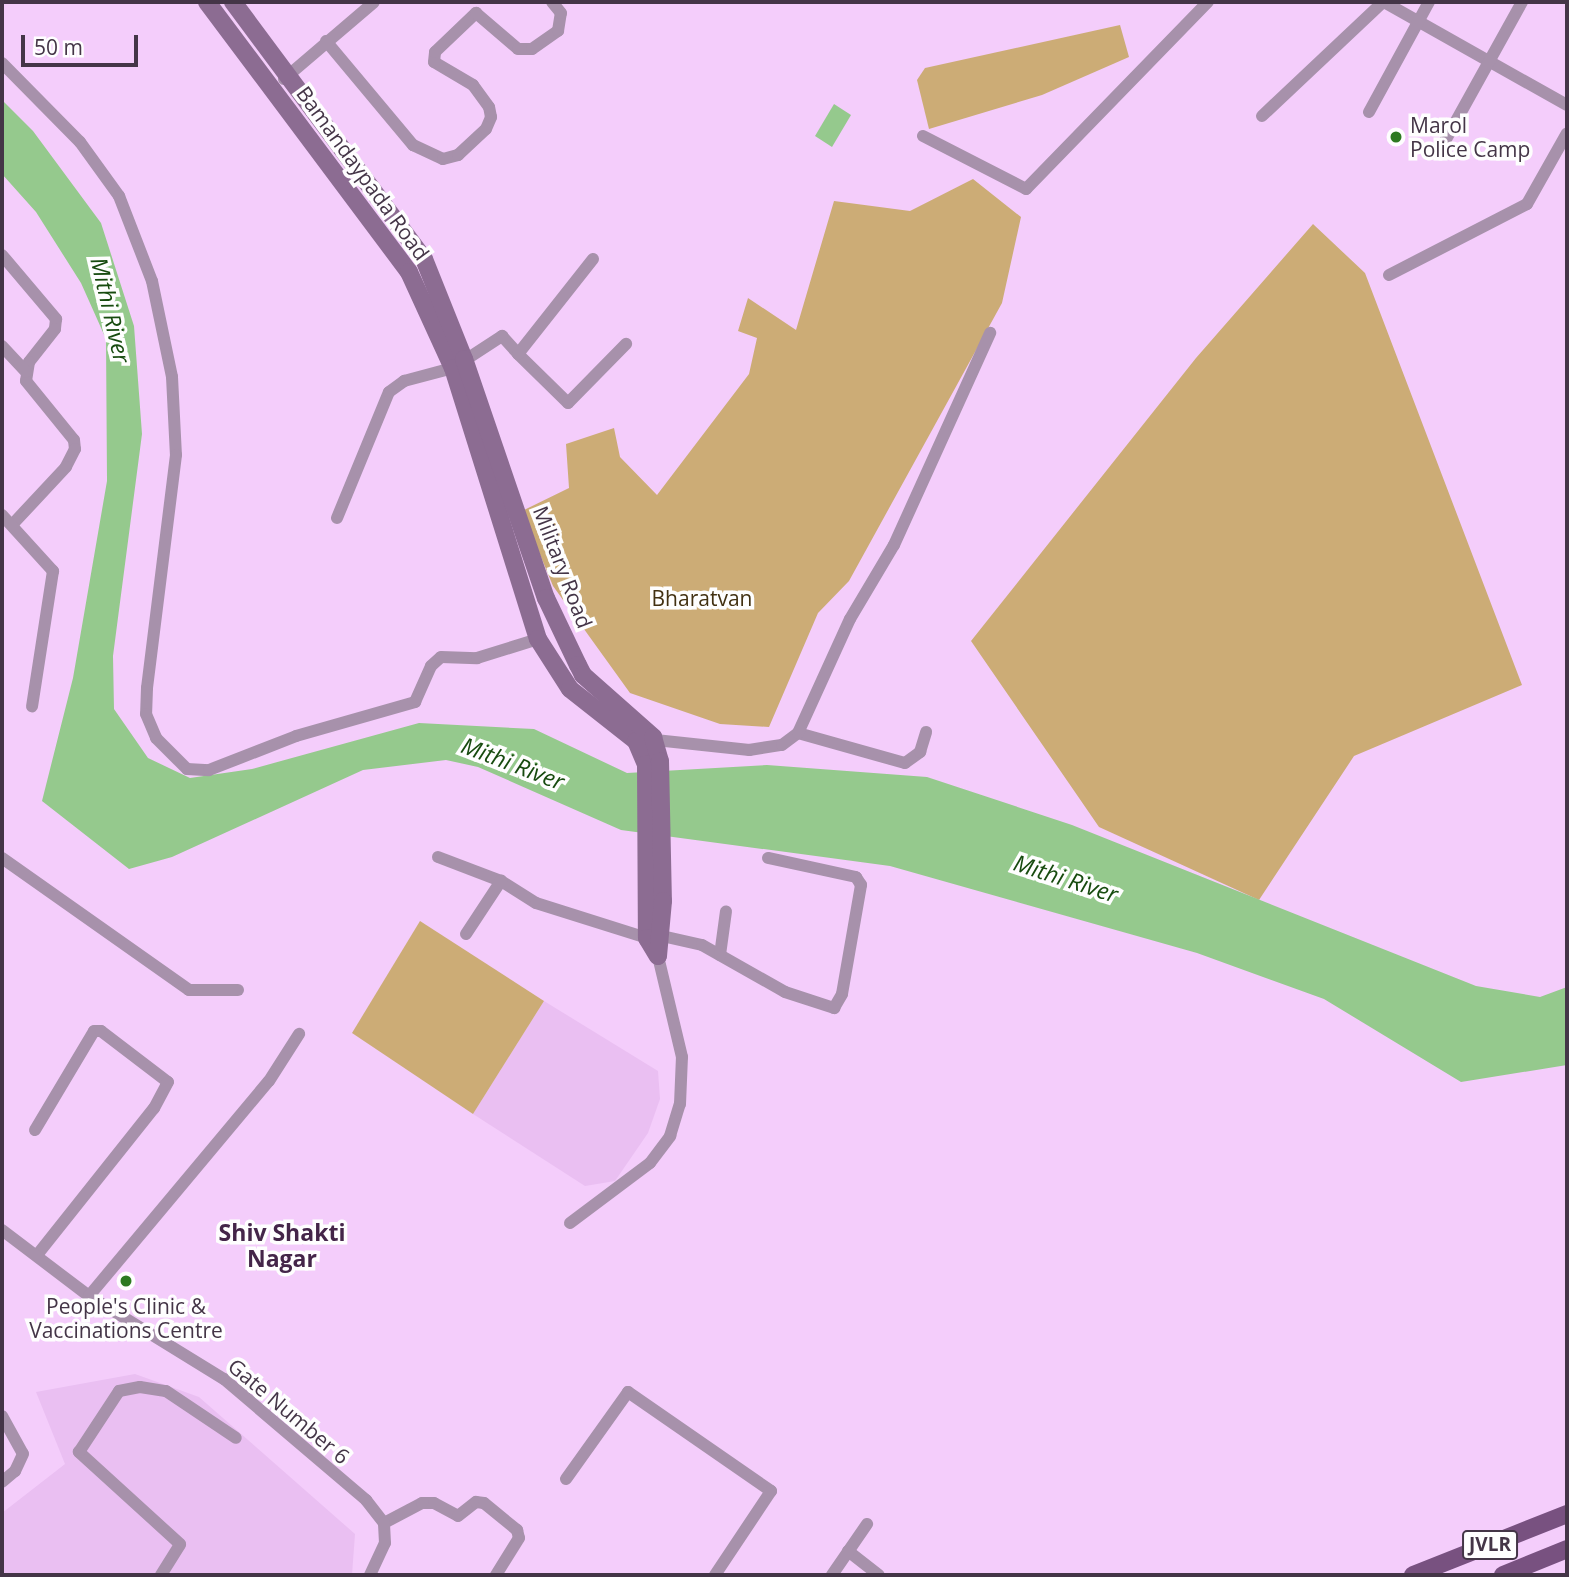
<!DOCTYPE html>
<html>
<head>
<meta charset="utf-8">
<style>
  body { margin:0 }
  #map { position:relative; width:1569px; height:1577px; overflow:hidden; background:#f4cdfb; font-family:"Open Sans",sans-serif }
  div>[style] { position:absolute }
  .built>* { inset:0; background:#eabff2 }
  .green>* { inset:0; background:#ccac76 }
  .water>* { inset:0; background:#95c98d }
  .street>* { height:12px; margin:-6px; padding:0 6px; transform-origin:6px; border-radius:6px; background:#a791ab }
  .secondary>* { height:18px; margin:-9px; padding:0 9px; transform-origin:9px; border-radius:9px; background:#8c6c92 }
  .primary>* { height:18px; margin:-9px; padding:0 9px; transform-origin:9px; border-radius:9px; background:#785180 }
  .dots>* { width:19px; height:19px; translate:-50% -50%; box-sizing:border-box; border:4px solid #fefefe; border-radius:50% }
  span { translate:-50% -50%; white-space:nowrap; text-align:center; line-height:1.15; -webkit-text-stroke:7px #fefefe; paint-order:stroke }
  .shield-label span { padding:2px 5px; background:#fefefe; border:2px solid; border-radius:5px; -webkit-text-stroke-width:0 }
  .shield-label { font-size:19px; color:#443547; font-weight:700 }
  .poi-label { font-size:21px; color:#443547 }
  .left { translate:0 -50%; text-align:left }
  .street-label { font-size:21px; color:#443547 }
  .park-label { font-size:21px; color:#423112 }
  .water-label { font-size:23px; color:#174b0f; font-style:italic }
  .neighbourhood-label { font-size:23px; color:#442549; font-weight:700 }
  .frame { position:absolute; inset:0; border:4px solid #443547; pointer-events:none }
  .scale { position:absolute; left:21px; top:35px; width:117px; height:32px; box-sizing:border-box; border:4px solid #443547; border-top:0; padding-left:9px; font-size:21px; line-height:24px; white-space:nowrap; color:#443547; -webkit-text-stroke:5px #fefefe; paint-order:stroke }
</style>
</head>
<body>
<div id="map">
  <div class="built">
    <div style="clip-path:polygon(544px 1001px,658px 1071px,660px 1099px,648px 1133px,615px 1181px,585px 1186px,473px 1114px)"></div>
    <div style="clip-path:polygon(135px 1374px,199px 1397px,355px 1534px,352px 1575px,2px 1575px,2px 1513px,65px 1464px,36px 1392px)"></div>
  </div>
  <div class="green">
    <div style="clip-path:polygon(1120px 25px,1129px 57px,1042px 95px,929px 129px,917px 80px,925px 68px)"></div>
    <div style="clip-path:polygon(973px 179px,1021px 217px,1002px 303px,849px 581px,818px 613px,769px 727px,720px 724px,630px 693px,553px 586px,522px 511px,569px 488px,566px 444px,614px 428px,620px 457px,657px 495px,749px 374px,757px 338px,738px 331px,748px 298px,796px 330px,834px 201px,910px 211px)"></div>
    <div style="clip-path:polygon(1313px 224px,1365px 273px,1522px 685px,1354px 756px,1259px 900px,1099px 827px,971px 641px,1196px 358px)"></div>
    <div style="clip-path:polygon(420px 921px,544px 1001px,473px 1114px,352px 1033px)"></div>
  </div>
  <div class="water">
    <div style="clip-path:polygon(2px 100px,33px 131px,101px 223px,134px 326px,142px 434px,113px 656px,114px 709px,148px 758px,190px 778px,252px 769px,419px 723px,534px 729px,627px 773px,767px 765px,927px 777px,1072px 825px,1476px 986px,1540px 997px,1567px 987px,1567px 1065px,1461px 1082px,1324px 999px,1197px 953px,890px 866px,621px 830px,478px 767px,446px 760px,363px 770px,172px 857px,129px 869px,42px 801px,73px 678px,107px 481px,106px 339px,81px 283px,36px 212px,2px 174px)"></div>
    <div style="clip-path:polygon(834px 104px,851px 115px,832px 147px,815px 136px)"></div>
  </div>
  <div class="street">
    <div style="left:1384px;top:2px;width:210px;rotate:29.4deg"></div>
    <div style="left:326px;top:41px;width:136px;rotate:50.1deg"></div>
    <div style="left:413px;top:145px;width:33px;rotate:25deg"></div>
    <div style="left:443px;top:159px;width:16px;rotate:-15deg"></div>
    <div style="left:458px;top:155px;width:38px;rotate:-43deg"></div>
    <div style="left:486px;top:129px;width:13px;rotate:-67deg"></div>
    <div style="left:491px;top:117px;width:10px;rotate:-101deg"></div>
    <div style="left:489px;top:107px;width:27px;rotate:-126deg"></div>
    <div style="left:473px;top:85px;width:45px;rotate:-149.5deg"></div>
    <div style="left:434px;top:62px;width:10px;rotate:-84deg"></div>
    <div style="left:435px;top:52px;width:57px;rotate:-43.6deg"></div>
    <div style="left:476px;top:13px;width:55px;rotate:40.6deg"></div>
    <div style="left:518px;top:49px;width:14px"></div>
    <div style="left:532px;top:49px;width:32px;rotate:-35deg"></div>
    <div style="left:558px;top:31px;width:18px;rotate:-81deg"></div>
    <div style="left:561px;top:13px;width:14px;rotate:-129deg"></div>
    <div style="left:2px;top:63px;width:111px;rotate:45.4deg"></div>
    <div style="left:80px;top:142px;width:67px;rotate:54.2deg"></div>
    <div style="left:119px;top:196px;width:91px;rotate:68.8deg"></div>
    <div style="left:152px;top:281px;width:98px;rotate:78.2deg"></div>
    <div style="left:172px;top:377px;width:78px;rotate:87.1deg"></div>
    <div style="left:176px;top:455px;width:235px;rotate:97.1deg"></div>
    <div style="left:147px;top:688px;width:26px;rotate:92deg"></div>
    <div style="left:146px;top:714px;width:26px;rotate:67deg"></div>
    <div style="left:156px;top:738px;width:44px;rotate:45deg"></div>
    <div style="left:187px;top:769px;width:22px;rotate:3deg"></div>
    <div style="left:209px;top:770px;width:93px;rotate:-21.3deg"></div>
    <div style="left:296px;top:736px;width:124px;rotate:-15.9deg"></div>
    <div style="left:415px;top:702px;width:39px;rotate:-66deg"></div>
    <div style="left:431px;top:666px;width:13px;rotate:-42deg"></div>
    <div style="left:441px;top:657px;width:36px;rotate:2deg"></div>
    <div style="left:477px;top:658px;width:64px;rotate:-17.3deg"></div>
    <div style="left:284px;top:79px;width:118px;rotate:-40.5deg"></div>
    <div style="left:1369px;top:112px;width:125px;rotate:-61.4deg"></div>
    <div style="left:1262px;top:116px;width:166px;rotate:-43.3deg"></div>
    <div style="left:923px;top:136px;width:116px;rotate:27.2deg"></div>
    <div style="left:1026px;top:189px;width:261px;rotate:-45.8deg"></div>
    <div style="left:1440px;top:150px;width:169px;rotate:-61deg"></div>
    <div style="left:2px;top:255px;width:84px;rotate:49.8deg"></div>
    <div style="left:56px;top:319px;width:10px;rotate:96deg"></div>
    <div style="left:55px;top:329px;width:42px;rotate:128.2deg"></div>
    <div style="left:29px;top:362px;width:19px;rotate:99deg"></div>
    <div style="left:26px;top:381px;width:76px;rotate:50.9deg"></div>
    <div style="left:74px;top:440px;width:9px;rotate:84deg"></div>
    <div style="left:75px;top:449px;width:20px;rotate:117deg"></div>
    <div style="left:66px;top:467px;width:79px;rotate:133deg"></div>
    <div style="left:1389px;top:275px;width:155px;rotate:-27.2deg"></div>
    <div style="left:1527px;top:204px;width:81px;rotate:-60.6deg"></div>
    <div style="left:2px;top:346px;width:35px;rotate:47deg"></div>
    <div style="left:518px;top:354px;width:70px;rotate:44.4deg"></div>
    <div style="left:568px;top:403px;width:83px;rotate:-45.5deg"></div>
    <div style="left:2px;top:515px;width:76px;rotate:47.7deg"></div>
    <div style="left:53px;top:571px;width:137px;rotate:98.8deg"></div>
    <div style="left:337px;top:518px;width:136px;rotate:-67.6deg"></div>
    <div style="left:389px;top:392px;width:19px;rotate:-36deg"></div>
    <div style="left:404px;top:381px;width:51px;rotate:-14.9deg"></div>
    <div style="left:453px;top:368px;width:59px;rotate:-33.1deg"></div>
    <div style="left:502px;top:336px;width:24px;rotate:48deg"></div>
    <div style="left:518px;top:354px;width:121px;rotate:-51.7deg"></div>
    <div style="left:798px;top:733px;width:111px;rotate:15.7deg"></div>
    <div style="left:905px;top:763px;width:19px;rotate:-36deg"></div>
    <div style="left:920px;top:752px;width:21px;rotate:-73deg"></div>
    <div style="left:646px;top:739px;width:104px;rotate:6.1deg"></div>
    <div style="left:749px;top:750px;width:33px;rotate:-9deg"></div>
    <div style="left:782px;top:745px;width:20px;rotate:-37deg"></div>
    <div style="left:798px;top:733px;width:125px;rotate:-65.5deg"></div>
    <div style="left:850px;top:619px;width:86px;rotate:-59.3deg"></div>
    <div style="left:894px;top:545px;width:233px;rotate:-65.6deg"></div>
    <div style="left:438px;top:857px;width:67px;rotate:20.9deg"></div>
    <div style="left:501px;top:881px;width:41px;rotate:32.2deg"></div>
    <div style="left:536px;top:903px;width:116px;rotate:17.5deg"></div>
    <div style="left:647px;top:938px;width:15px;rotate:-8deg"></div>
    <div style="left:662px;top:936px;width:41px;rotate:12.7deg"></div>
    <div style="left:702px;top:945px;width:95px;rotate:29.5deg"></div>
    <div style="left:785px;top:992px;width:52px;rotate:18.1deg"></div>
    <div style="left:834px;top:1008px;width:16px;rotate:-60deg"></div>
    <div style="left:842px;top:994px;width:111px;rotate:-80.1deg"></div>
    <div style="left:861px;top:885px;width:9px;rotate:-122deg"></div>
    <div style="left:856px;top:877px;width:90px;rotate:-167.8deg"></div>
    <div style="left:2px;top:858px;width:229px;rotate:35.2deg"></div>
    <div style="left:189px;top:990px;width:49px"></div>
    <div style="left:466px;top:934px;width:64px;rotate:-56.6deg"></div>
    <div style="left:720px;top:955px;width:44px;rotate:-82.2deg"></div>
    <div style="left:35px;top:1130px;width:115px;rotate:-59.2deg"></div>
    <div style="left:94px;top:1031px;width:7px"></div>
    <div style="left:101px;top:1031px;width:84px;rotate:37.3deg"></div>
    <div style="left:168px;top:1082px;width:30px;rotate:118deg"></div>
    <div style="left:154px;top:1108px;width:188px;rotate:128.5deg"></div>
    <div style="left:570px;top:1223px;width:100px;rotate:-36.9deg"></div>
    <div style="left:650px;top:1163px;width:34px;rotate:-53deg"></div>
    <div style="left:670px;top:1136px;width:34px;rotate:-73deg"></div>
    <div style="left:680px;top:1104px;width:47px;rotate:-87.6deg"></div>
    <div style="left:682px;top:1057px;width:104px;rotate:-103.4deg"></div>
    <div style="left:2px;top:1230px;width:109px;rotate:37.2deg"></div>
    <div style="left:89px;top:1296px;width:158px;rotate:31.6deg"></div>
    <div style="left:224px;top:1379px;width:187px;rotate:40.4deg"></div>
    <div style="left:366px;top:1500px;width:29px;rotate:52deg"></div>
    <div style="left:89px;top:1296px;width:280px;rotate:-50.1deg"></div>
    <div style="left:269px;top:1081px;width:56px;rotate:-57.4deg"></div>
    <div style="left:2px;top:1416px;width:43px;rotate:61.1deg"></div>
    <div style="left:23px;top:1454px;width:19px;rotate:115deg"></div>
    <div style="left:15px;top:1471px;width:17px;rotate:140deg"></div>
    <div style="left:566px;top:1479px;width:107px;rotate:-54.5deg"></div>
    <div style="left:628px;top:1392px;width:174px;rotate:34.7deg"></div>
    <div style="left:771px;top:1491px;width:101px;rotate:123.7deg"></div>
    <div style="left:384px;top:1523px;width:43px;rotate:-27.8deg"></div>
    <div style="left:422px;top:1503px;width:12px"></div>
    <div style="left:434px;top:1503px;width:27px;rotate:28deg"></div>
    <div style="left:458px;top:1516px;width:23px;rotate:-38deg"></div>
    <div style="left:476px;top:1502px;width:8px;rotate:7deg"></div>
    <div style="left:484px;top:1503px;width:43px;rotate:39.3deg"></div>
    <div style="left:517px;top:1530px;width:8px;rotate:76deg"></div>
    <div style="left:519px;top:1538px;width:44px;rotate:121.9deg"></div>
    <div style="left:848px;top:1551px;width:39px;rotate:38deg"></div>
    <div style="left:161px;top:1575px;width:36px;rotate:-58deg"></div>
    <div style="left:180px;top:1544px;width:137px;rotate:-137.7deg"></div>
    <div style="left:79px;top:1452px;width:73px;rotate:-56.7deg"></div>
    <div style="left:119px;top:1391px;width:21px;rotate:-11deg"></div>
    <div style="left:140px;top:1387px;width:26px;rotate:9deg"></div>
    <div style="left:166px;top:1391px;width:84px;rotate:33.9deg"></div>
    <div style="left:370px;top:1575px;width:35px;rotate:-65deg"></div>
    <div style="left:385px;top:1543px;width:20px;rotate:-93deg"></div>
    <div style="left:832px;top:1575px;width:62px;rotate:-55.5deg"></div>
  </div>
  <div class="secondary">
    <div style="left:207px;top:2px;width:337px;rotate:53.2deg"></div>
    <div style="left:409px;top:272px;width:106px;rotate:65.4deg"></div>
    <div style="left:453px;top:368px;width:284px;rotate:72.6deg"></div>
    <div style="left:538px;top:639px;width:59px;rotate:57.4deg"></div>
    <div style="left:570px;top:689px;width:84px;rotate:38.2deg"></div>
    <div style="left:636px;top:741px;width:25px;rotate:67deg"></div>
    <div style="left:646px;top:764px;width:174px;rotate:89.7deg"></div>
    <div style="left:647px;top:938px;width:21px;rotate:59deg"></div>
    <div style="left:233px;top:2px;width:320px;rotate:53.4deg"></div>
    <div style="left:424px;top:259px;width:108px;rotate:68.2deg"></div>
    <div style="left:464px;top:359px;width:253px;rotate:71.1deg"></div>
    <div style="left:546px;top:598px;width:74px;rotate:64.5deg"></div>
    <div style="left:578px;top:665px;width:11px;rotate:63deg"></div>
    <div style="left:583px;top:675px;width:94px;rotate:41.5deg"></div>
    <div style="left:653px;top:737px;width:25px;rotate:74deg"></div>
    <div style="left:660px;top:761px;width:140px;rotate:88.8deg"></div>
    <div style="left:663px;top:901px;width:55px;rotate:95.2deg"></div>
  </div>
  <div class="primary">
    <div style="left:1413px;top:1575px;width:166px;rotate:-21.6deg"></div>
    <div style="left:1503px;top:1575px;width:69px;rotate:-22.1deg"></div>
  </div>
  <div class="dots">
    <div style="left:1396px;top:137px;background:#2d7921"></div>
    <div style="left:126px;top:1281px;background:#2d7921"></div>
  </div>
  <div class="shield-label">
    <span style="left:1490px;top:1545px">JVLR</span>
  </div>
  <div class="poi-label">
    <span class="left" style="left:1410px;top:137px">Marol<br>Police Camp</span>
    <span style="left:126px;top:1318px">People's Clinic &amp;<br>Vaccinations Centre</span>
  </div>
  <div class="street-label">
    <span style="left:363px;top:173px;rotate:54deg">Bamandaypada Road</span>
    <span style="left:563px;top:567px;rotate:69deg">Military Road</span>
    <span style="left:289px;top:1411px;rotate:40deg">Gate Number 6</span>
  </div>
  <div class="park-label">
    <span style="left:702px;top:598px">Bharatvan</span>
  </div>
  <div class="water-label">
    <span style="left:111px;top:310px;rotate:77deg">Mithi River</span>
    <span style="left:513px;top:763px;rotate:21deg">Mithi River</span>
    <span style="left:1066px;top:878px;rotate:18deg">Mithi River</span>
  </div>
  <div class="neighbourhood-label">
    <span style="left:282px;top:1245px">Shiv Shakti<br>Nagar</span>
  </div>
  <div class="frame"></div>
  <div class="scale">50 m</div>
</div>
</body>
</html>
